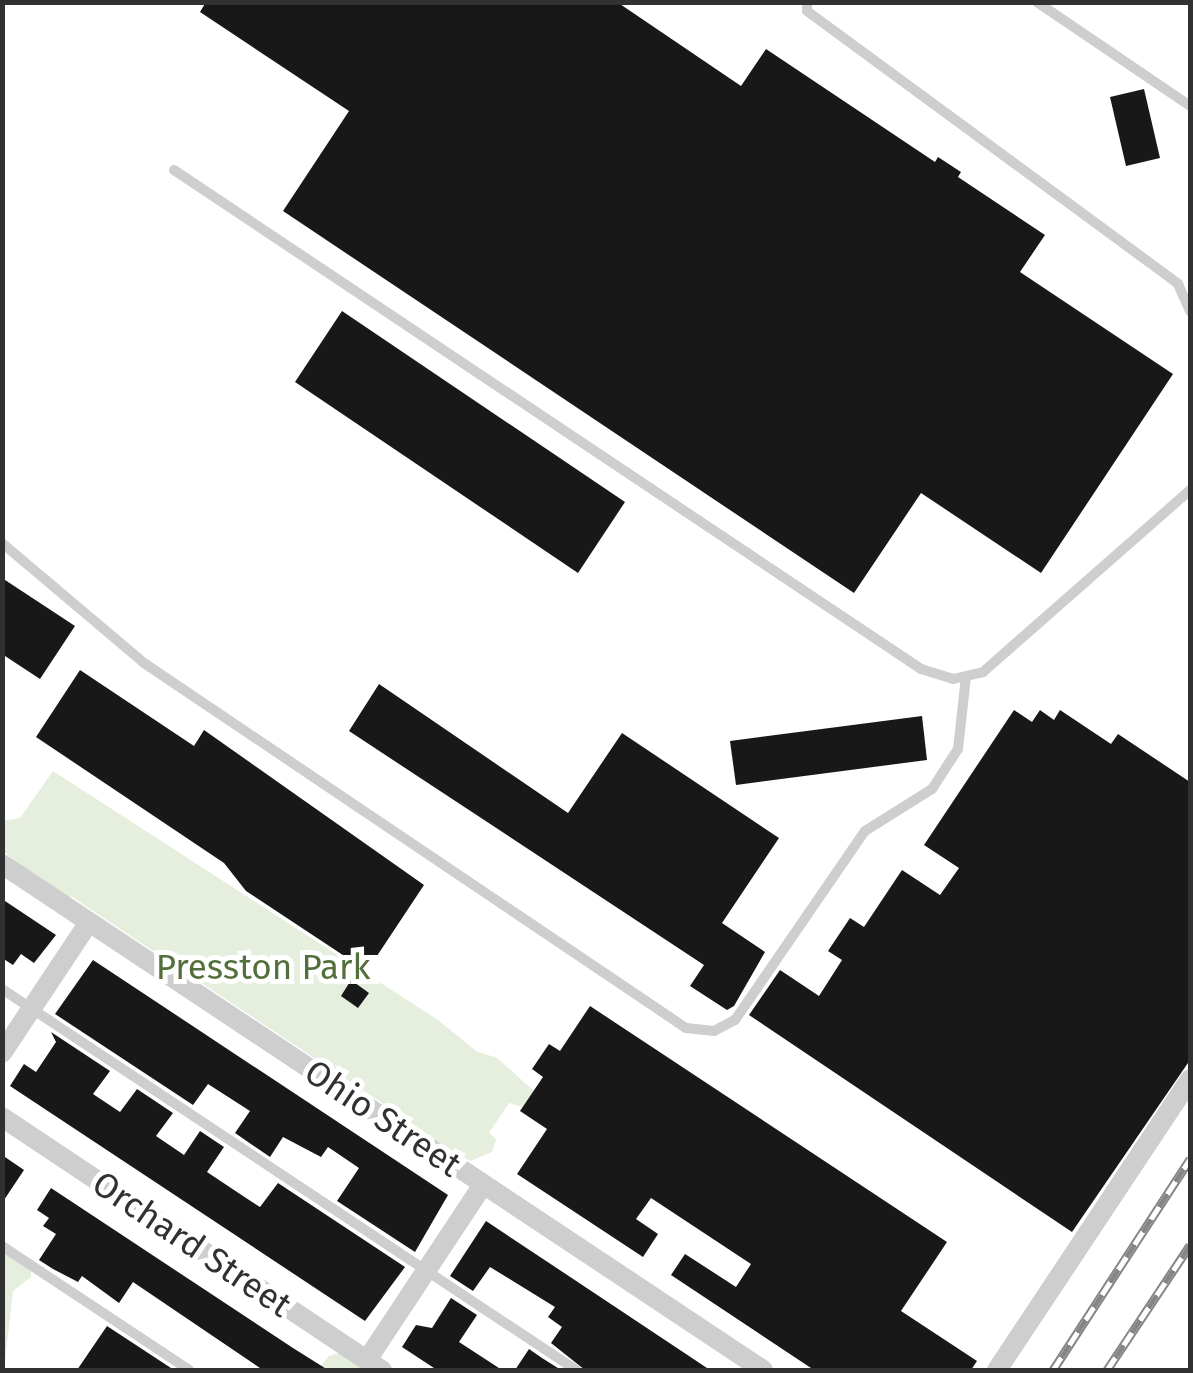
<!DOCTYPE html>
<html>
<head>
<meta charset="utf-8">
<style>
  body { margin:0 }
  #map { position:relative; width:1193px; height:1373px; overflow:hidden; background:#fff; font-family:"Fira Sans",sans-serif }
  div>[style] { position:absolute }
  .green>* { inset:0; background:#e6eede }
  .building>* { inset:0; background:#181818 }
  .lane>* { height:10px; margin:-5px; padding:0 5px; transform-origin:5px; border-radius:5px; background:#cecece }
  .street>* { height:20px; margin:-10px; padding:0 10px; transform-origin:10px; border-radius:10px; background:#cecece }
  .rail>* { height:9px; margin-top:-4.5px; transform-origin:0; background:repeating-linear-gradient(90deg,#fff 0 15px,#868686 0 30px); box-sizing:border-box; border-block:2px solid #868686 }
  span { translate:-50% -50%; white-space:nowrap; text-align:center; line-height:1.15; -webkit-text-stroke:10px #fff; paint-order:stroke }
  .park-label { font-size:35px; color:#536f3b }
  .street-label { font-size:35px; color:#313131 }
  .frame { position:absolute; inset:0; border:5px solid #313131; pointer-events:none }
</style>
</head>
<body>
<div id="map">
  <div class="green">
    <div style="clip-path:polygon(53px 771px,438px 1020px,476px 1051px,497px 1058px,534px 1091px,523px 1107px,509px 1103px,489px 1133px,496px 1139px,492px 1152px,470px 1161px,460px 1154px,447px 1159px,394px 1111px,72px 897px,62px 898px,3px 851px,2px 821px,20px 818px)"></div>
    <div style="clip-path:polygon(2px 1246px,31px 1266px,31px 1277px,13px 1291px,4px 1370px)"></div>
    <div style="clip-path:polygon(349px 1350px,371px 1370px,317px 1370px,329px 1356px)"></div>
  </div>
  <div class="building">
    <div style="clip-path:polygon(206px 2px,617px 2px,741px 86px,766px 49px,935px 162px,938px 157px,961px 172px,958px 177px,1045px 235px,1020px 272px,1173px 374px,1041px 573px,921px 493px,854px 593px,283px 211px,349px 111px,200px 12px)"></div>
    <div style="clip-path:polygon(1144px 89px,1160px 158px,1126px 166px,1110px 97px)"></div>
    <div style="clip-path:polygon(342px 311px,625px 502px,578px 573px,295px 382px)"></div>
    <div style="clip-path:polygon(2px 578px,75px 626px,40px 679px,2px 654px)"></div>
    <div style="clip-path:polygon(80px 670px,194px 746px,204px 730px,424px 885px,367px 971px,246px 891px,224px 863px,36px 737px)"></div>
    <div style="clip-path:polygon(379px 684px,568px 813px,622px 733px,779px 838px,722px 923px,765px 952px,734px 1006px,727px 1010px,690px 986px,704px 965px,349px 731px)"></div>
    <div style="clip-path:polygon(1014px 710px,1032px 722px,1040px 710px,1054px 720px,1060px 710px,1111px 744px,1118px 734px,1190px 782px,1190px 1060px,1072px 1232px,749px 1015px,780px 970px,819px 996px,842px 960px,828px 951px,850px 918px,864px 927px,902px 870px,940px 895px,959px 868px,924px 845px)"></div>
    <div style="clip-path:polygon(922px 716px,927px 760px,736px 785px,730px 741px)"></div>
    <div style="clip-path:polygon(2px 899px,56px 935px,34px 963px,21px 954px,13px 965px,2px 958px)"></div>
    <div style="clip-path:polygon(93px 960px,448px 1195px,415px 1252px,337px 1201px,359px 1168px,328px 1147px,321px 1157px,283px 1137px,270px 1157px,235px 1133px,250px 1111px,208px 1084px,193px 1105px,55px 1014px)"></div>
    <div style="clip-path:polygon(351px 980px,369px 993px,358px 1008px,341px 996px)"></div>
    <div style="clip-path:polygon(590px 1006px,947px 1242px,901px 1311px,977px 1361px,971px 1370px,814px 1370px,671px 1275px,685px 1254px,736px 1287px,751px 1264px,651px 1198px,636px 1219px,658px 1234px,643px 1257px,517px 1174px,547px 1129px,520px 1111px,543px 1077px,532px 1069px,549px 1044px,560px 1051px)"></div>
    <div style="clip-path:polygon(51px 1032px,110px 1071px,93px 1094px,120px 1112px,137px 1089px,173px 1113px,156px 1136px,184px 1155px,200px 1131px,224px 1147px,207px 1172px,246px 1198px,260px 1207px,278px 1183px,405px 1267px,365px 1321px,10px 1086px,24px 1064px,36px 1072px,56px 1042px)"></div>
    <div style="clip-path:polygon(2px 1155px,24px 1170px,2px 1203px)"></div>
    <div style="clip-path:polygon(51px 1188px,293px 1348px,328px 1370px,263px 1370px,133px 1282px,119px 1303px,82px 1276px,78px 1282px,53px 1269px,39px 1260px,56px 1234px,43px 1226px,49px 1218px,37px 1210px)"></div>
    <div style="clip-path:polygon(486px 1221px,689px 1356px,710px 1370px,585px 1370px,551px 1343px,562px 1327px,548px 1317px,555px 1307px,490px 1267px,473px 1291px,450px 1276px)"></div>
    <div style="clip-path:polygon(451px 1298px,477px 1315px,459px 1342px,502px 1370px,437px 1370px,402px 1347px,416px 1325px,432px 1328px)"></div>
    <div style="clip-path:polygon(107px 1326px,174px 1370px,77px 1370px)"></div>
    <div style="clip-path:polygon(529px 1349px,542px 1358px,561px 1370px,515px 1370px)"></div>
  </div>
  <div class="lane">
    <div style="left:807px;top:2px;width:9px;rotate:90deg"></div>
    <div style="left:807px;top:11px;width:461px;rotate:36.3deg"></div>
    <div style="left:1178px;top:284px;width:30px;rotate:66deg"></div>
    <div style="left:1037px;top:2px;width:185px;rotate:34.2deg"></div>
    <div style="left:174px;top:170px;width:898px;rotate:33.74deg"></div>
    <div style="left:921px;top:669px;width:34px;rotate:17deg"></div>
    <div style="left:953px;top:679px;width:31px;rotate:-13deg"></div>
    <div style="left:983px;top:672px;width:276px;rotate:-41.3deg"></div>
    <div style="left:2px;top:543px;width:186px;rotate:40.2deg"></div>
    <div style="left:144px;top:663px;width:653px;rotate:33.96deg"></div>
    <div style="left:686px;top:1028px;width:28px;rotate:6deg"></div>
    <div style="left:714px;top:1031px;width:24px;rotate:-28deg"></div>
    <div style="left:735px;top:1020px;width:229px;rotate:-55.5deg"></div>
    <div style="left:865px;top:831px;width:79px;rotate:-32.1deg"></div>
    <div style="left:932px;top:789px;width:48px;rotate:-57deg"></div>
    <div style="left:958px;top:749px;width:73px;rotate:-83.7deg"></div>
    <div style="left:2px;top:989px;width:689px;rotate:33.57deg"></div>
    <div style="left:2px;top:1246px;width:224px;rotate:33.5deg"></div>
  </div>
  <div class="street">
    <div style="left:2px;top:864px;width:914px;rotate:33.62deg"></div>
    <div style="left:2px;top:1053px;width:157px;rotate:-56.4deg"></div>
    <div style="left:2px;top:1117px;width:457px;rotate:33.7deg"></div>
    <div style="left:367px;top:1360px;width:210px;rotate:-56.5deg"></div>
    <div style="left:997px;top:1370px;width:349px;rotate:-56.4deg"></div>
  </div>
  <div class="rail">
    <div style="left:1053px;top:1370px;width:252px;rotate:-57deg"></div>
    <div style="left:1107px;top:1370px;width:150px;rotate:-56.4deg"></div>
  </div>
  <div class="park-label">
    <span style="left:263px;top:967px">Presston Park</span>
  </div>
  <div class="street-label">
    <span style="left:383px;top:1118px;rotate:34deg">Ohio Street</span>
    <span style="left:192px;top:1244px;rotate:34deg">Orchard Street</span>
  </div>
  <div class="frame"></div>
</div>
</body>
</html>
